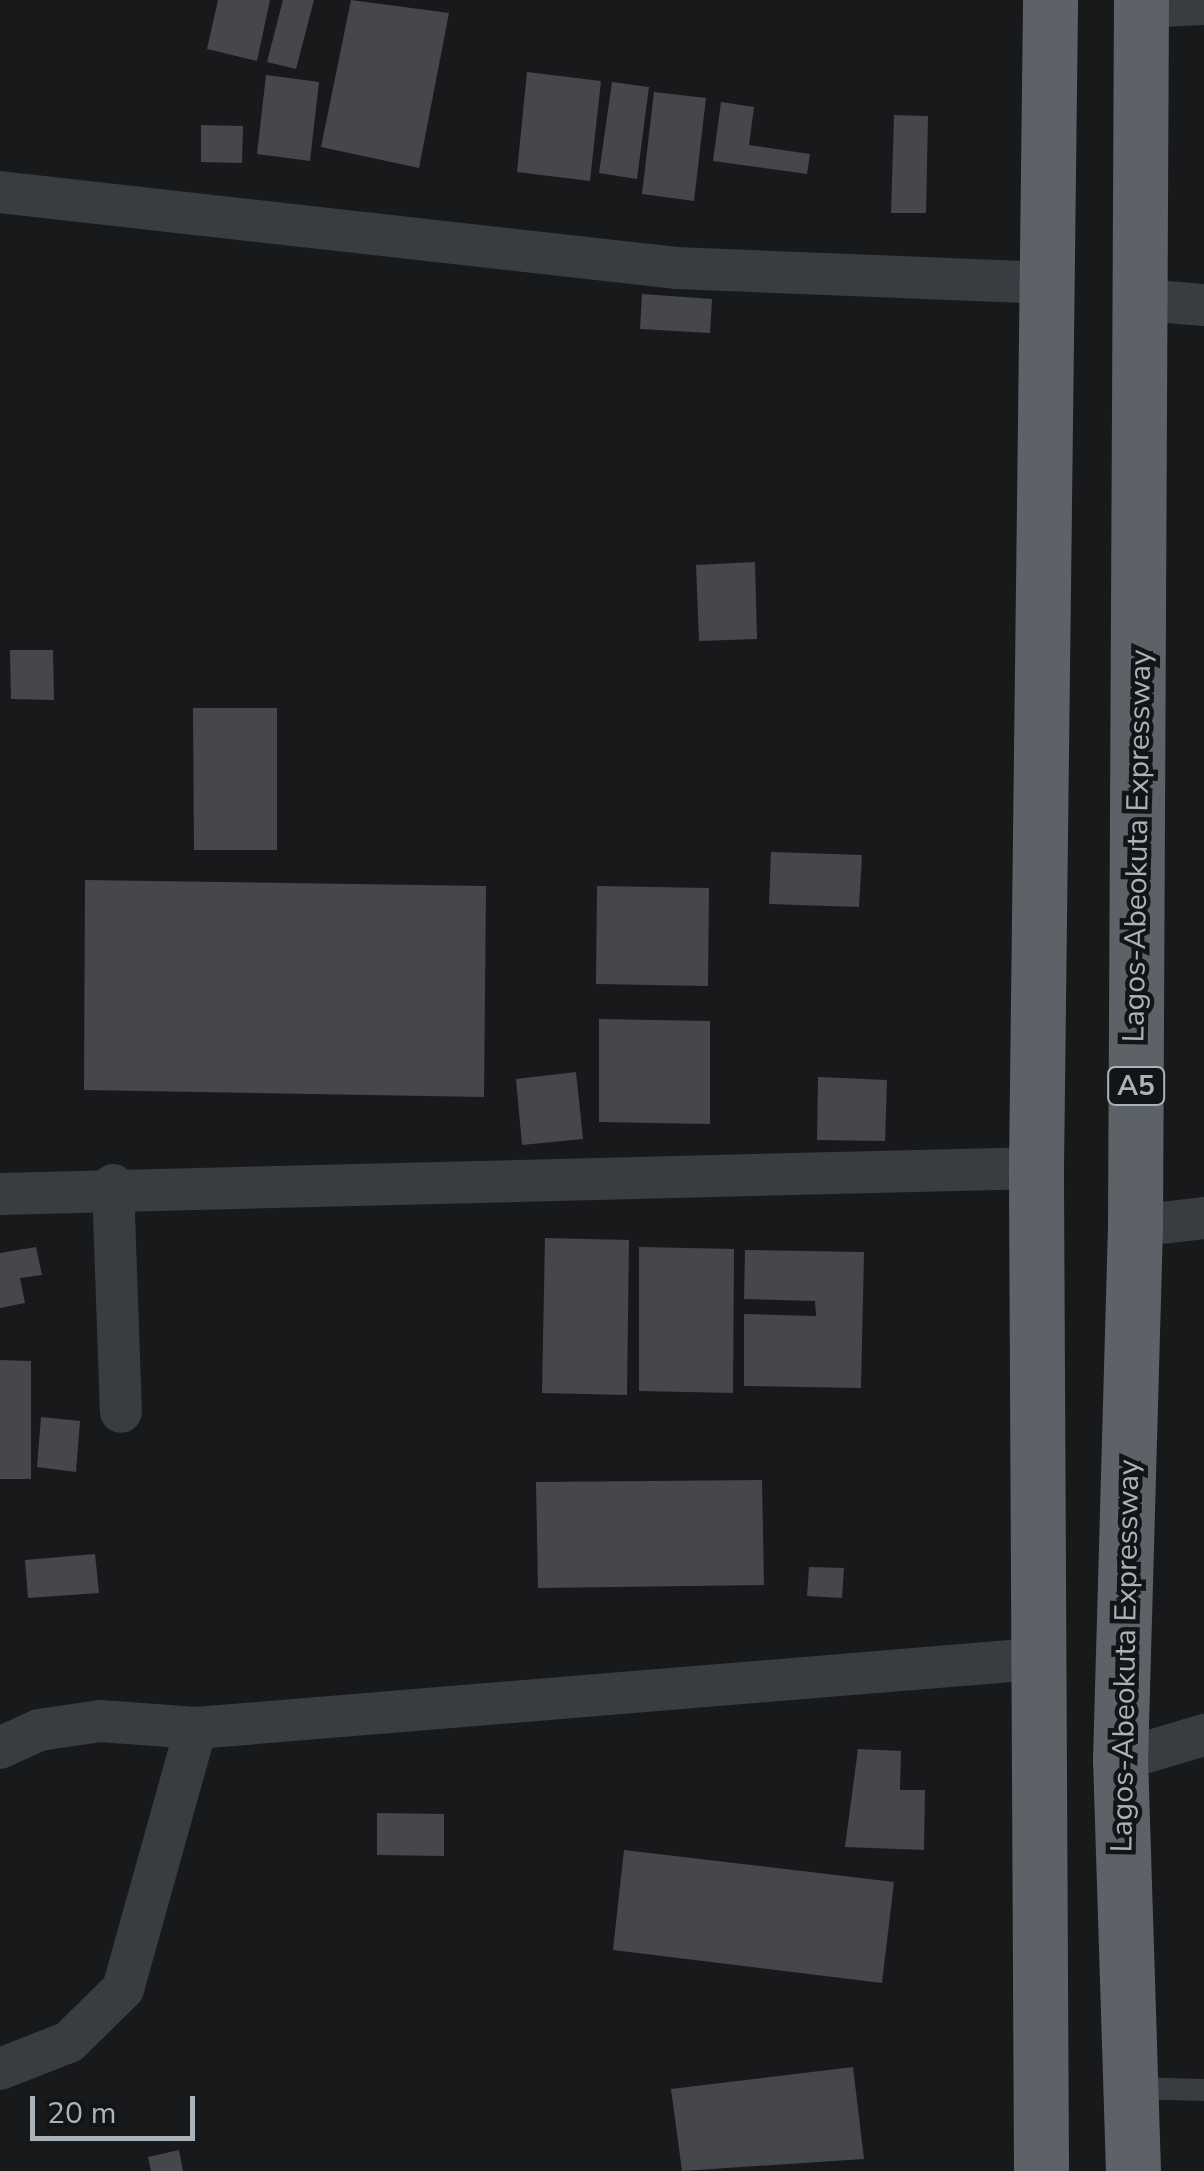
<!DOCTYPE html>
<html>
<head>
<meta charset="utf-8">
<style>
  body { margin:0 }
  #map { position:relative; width:1204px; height:2171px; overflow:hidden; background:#18191b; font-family:"Nunito Sans",sans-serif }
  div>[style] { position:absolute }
  .building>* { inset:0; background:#45474b }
  .service>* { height:22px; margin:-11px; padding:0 11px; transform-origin:11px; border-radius:11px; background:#393c40 }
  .minor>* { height:42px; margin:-21px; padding:0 21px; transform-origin:21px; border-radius:21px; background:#393c40 }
  .trunk>* { height:55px; margin:-27.5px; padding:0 27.5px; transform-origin:27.5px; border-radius:27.5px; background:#5d6268 }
  span { translate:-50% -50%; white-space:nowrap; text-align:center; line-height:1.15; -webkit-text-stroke:9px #131416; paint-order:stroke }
  .shield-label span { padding:2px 8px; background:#131416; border:2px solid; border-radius:8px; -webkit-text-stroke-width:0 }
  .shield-label { font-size:28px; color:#abb3ba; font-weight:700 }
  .street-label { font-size:30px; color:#abb3ba }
  .scale { position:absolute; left:30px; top:2096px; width:165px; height:45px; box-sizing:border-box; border:5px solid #abb3ba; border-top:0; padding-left:12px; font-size:30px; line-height:35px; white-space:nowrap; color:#abb3ba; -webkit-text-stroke:8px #131416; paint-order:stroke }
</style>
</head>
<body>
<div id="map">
  <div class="building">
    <div style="clip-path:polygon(218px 0,270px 0,257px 61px,207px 49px)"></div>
    <div style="clip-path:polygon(283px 0,314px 0,296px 69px,267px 62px)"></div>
    <div style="clip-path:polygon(351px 0,449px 13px,419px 168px,321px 147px)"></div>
    <div style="clip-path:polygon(527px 72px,601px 81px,590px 181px,517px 172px)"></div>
    <div style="clip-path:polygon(266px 75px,319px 82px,310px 161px,257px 154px)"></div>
    <div style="clip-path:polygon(612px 82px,649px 87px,637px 179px,599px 173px)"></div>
    <div style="clip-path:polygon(654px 92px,706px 98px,694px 201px,642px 194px)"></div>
    <div style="clip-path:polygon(721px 102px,754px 107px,749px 145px,810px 154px,807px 174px,713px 161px)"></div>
    <div style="clip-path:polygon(894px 115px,928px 116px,926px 213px,891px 213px)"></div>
    <div style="clip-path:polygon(201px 125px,243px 126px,242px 163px,201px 162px)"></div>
    <div style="clip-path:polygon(642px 294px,712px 299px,710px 333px,640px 329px)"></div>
    <div style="clip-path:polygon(755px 562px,757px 639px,699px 641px,696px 565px)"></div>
    <div style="clip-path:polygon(10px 650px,53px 650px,54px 700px,11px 699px)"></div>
    <div style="clip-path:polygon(193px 708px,277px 708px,277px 850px,194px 850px)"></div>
    <div style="clip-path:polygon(771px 852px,862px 855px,859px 907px,769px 904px)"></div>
    <div style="clip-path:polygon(85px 880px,486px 886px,484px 1097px,84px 1090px)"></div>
    <div style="clip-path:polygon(597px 886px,709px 888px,708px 986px,596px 984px)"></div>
    <div style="clip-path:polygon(599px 1019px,710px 1021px,710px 1124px,599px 1122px)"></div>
    <div style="clip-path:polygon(576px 1072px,583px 1139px,522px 1145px,516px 1079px)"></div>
    <div style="clip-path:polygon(818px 1077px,887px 1080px,885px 1141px,817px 1140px)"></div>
    <div style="clip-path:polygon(545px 1238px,629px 1240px,627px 1395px,542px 1393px)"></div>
    <div style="clip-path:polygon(36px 1247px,42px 1275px,20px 1278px,25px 1303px,0 1308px,0 1253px)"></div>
    <div style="clip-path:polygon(639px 1247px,734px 1249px,733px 1393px,639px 1391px)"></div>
    <div style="clip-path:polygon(745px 1250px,864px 1252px,861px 1388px,744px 1386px,744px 1314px,816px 1316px,815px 1301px,744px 1299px)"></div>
    <div style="clip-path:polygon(0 1360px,31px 1361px,31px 1479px,0 1479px)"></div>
    <div style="clip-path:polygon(41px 1417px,80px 1421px,76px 1472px,37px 1467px)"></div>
    <div style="clip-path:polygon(762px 1480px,764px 1585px,538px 1588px,536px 1482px)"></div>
    <div style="clip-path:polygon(95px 1554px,99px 1593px,28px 1598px,25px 1560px)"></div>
    <div style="clip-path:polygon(809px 1567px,844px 1568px,842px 1598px,807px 1596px)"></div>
    <div style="clip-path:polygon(858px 1749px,901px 1751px,900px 1790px,925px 1790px,924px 1850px,845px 1847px)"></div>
    <div style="clip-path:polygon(377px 1813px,444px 1814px,444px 1856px,377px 1855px)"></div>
    <div style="clip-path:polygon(624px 1850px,894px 1882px,882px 1983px,613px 1950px)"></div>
    <div style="clip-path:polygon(853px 2067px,864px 2159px,682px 2171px,671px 2089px)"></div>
    <div style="clip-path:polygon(179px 2150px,183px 2171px,151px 2171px,148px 2157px)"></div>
  </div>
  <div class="service">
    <div style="left:1131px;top:2088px;width:73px;rotate:1.6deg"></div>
  </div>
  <div class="minor">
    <div style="left:1141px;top:7px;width:63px;rotate:-2.7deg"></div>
    <div style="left:0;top:192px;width:680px;rotate:6.41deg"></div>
    <div style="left:676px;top:268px;width:374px;rotate:2.3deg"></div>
    <div style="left:1143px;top:300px;width:61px;rotate:4.7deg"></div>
    <div style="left:113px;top:1185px;width:227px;rotate:88deg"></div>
    <div style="left:0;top:1194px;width:1036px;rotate:-1.44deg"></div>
    <div style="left:1135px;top:1226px;width:69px;rotate:-6.6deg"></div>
    <div style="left:0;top:1748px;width:43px;rotate:-24.8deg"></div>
    <div style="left:39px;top:1730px;width:62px;rotate:-8.4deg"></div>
    <div style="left:100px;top:1721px;width:96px;rotate:4.2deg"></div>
    <div style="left:1120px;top:1760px;width:88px;rotate:-16.6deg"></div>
    <div style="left:0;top:2069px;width:74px;rotate:-21.4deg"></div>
    <div style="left:69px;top:2042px;width:76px;rotate:-44.5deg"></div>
    <div style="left:123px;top:1989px;width:271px;rotate:-74.4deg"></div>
    <div style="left:196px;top:1728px;width:843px;rotate:-4.7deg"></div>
  </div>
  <div class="trunk">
    <div style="left:1041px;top:2171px;width:1003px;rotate:-90.29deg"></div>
    <div style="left:1036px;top:1168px;width:1168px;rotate:-89.31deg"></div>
    <div style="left:1133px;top:2171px;width:411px;rotate:-91.8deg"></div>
    <div style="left:1120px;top:1760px;width:534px;rotate:-88.39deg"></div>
    <div style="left:1135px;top:1226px;width:1226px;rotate:-89.72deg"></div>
  </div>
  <div class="shield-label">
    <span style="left:1136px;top:1086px">A5</span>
  </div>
  <div class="street-label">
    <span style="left:1138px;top:846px;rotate:-89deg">Lagos-Abeokuta Expressway</span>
    <span style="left:1126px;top:1656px;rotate:-89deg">Lagos-Abeokuta Expressway</span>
  </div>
  <div class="scale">20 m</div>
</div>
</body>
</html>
